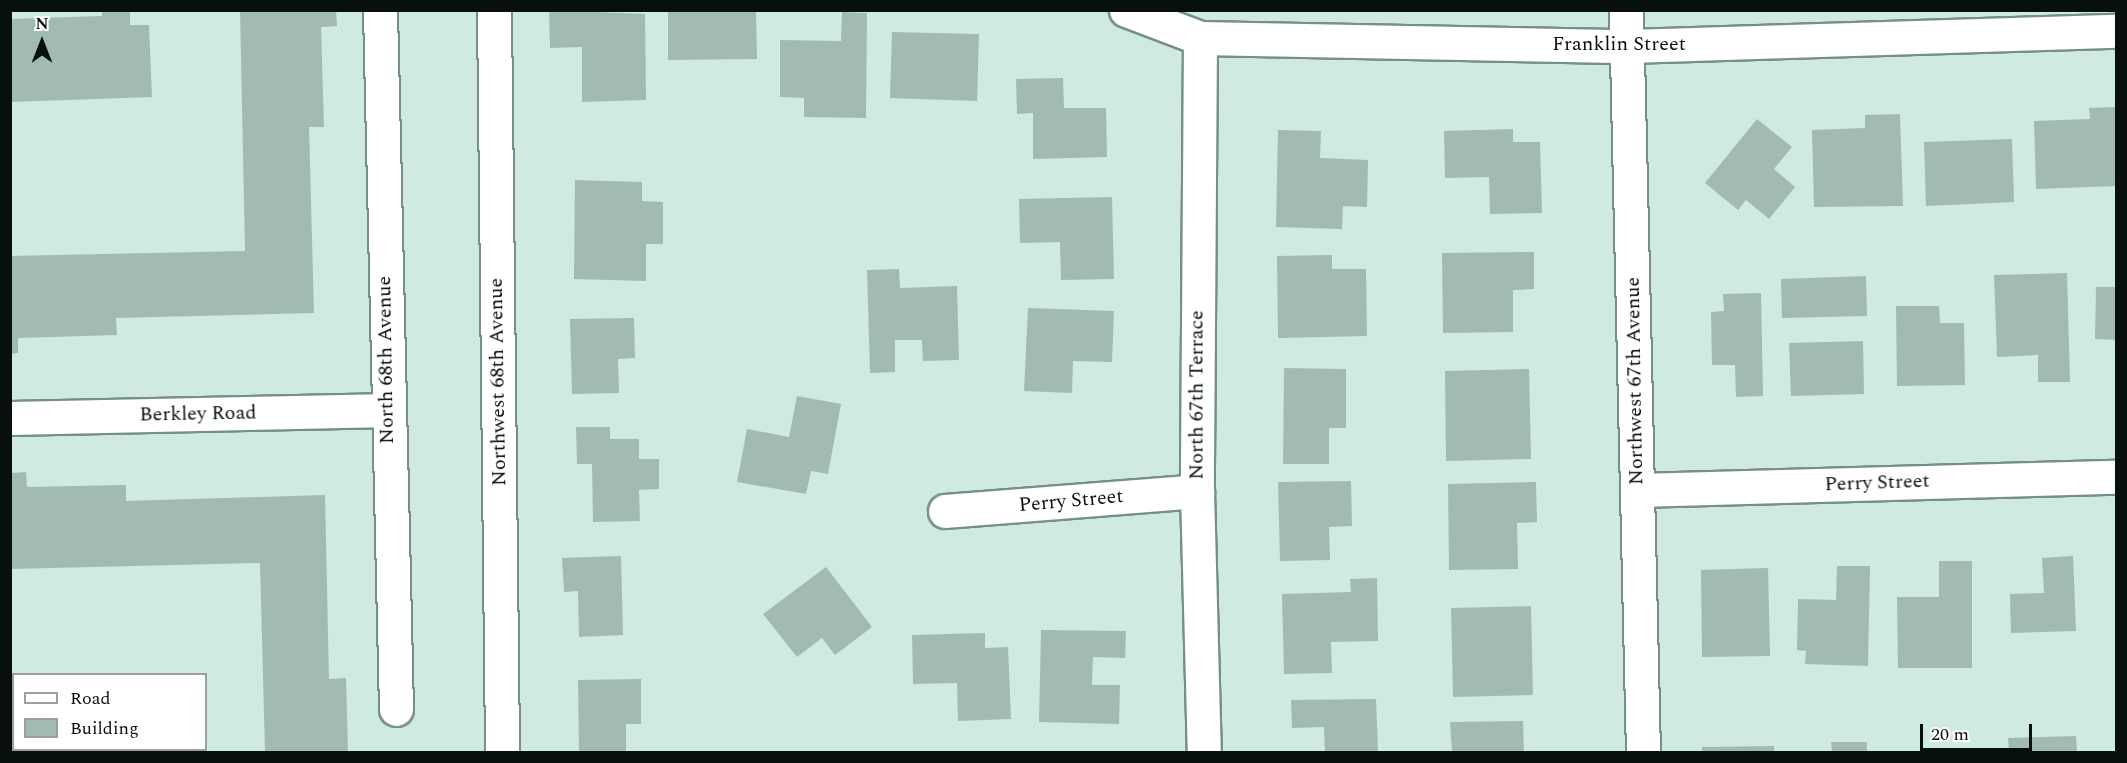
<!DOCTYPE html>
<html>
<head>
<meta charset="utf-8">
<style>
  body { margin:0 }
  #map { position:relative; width:2127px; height:763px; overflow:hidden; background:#cfeae1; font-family:Spectral,serif }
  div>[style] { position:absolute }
  .building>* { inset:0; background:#a1bbb2 }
  .roads { filter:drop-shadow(2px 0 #778f87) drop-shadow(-2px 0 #778f87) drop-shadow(0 2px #778f87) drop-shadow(0 -2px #778f87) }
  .street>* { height:33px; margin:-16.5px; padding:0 16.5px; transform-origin:16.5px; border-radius:16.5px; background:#fff }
  .secondary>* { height:33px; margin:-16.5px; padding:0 16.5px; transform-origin:16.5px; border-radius:16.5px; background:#fff }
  span { translate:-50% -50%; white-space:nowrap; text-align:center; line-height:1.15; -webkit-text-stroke:4.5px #fff; paint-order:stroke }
  .street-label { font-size:20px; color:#07100d }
  .frame { position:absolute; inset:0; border:12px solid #07100d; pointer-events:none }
  .legend { position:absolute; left:12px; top:673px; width:195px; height:78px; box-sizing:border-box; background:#fff; border:2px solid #9c9f9e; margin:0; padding:8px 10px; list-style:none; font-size:18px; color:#07100d }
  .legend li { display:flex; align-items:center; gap:12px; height:30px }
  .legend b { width:30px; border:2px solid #9c9f9e }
  .north { position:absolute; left:12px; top:12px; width:60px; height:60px; -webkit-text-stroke:4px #fff; paint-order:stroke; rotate:0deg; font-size:16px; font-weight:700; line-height:24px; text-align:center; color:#07100d }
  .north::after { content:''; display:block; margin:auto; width:21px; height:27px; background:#07100d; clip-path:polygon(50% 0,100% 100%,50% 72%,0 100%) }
  .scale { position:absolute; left:1920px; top:724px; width:112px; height:27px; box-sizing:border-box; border:3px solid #07100d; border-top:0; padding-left:8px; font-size:18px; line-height:21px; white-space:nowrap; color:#07100d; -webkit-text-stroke:4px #fff; paint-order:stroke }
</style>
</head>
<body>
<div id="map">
  <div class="building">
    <div style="clip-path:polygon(102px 10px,130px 10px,130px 25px,149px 25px,152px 97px,10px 102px,10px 19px,102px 16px)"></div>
    <div style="clip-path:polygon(240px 10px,336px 10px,337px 26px,321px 27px,324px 127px,309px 127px,314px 313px,116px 318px,117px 335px,18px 338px,18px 353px,10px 354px,10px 256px,245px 251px)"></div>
    <div style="clip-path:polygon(549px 10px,645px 14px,646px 100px,582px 102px,582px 47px,550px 48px)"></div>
    <div style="clip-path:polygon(668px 10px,756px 10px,757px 59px,668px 60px)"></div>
    <div style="clip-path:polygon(842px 12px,867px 13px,866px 118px,804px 117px,804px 98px,780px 97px,780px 40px,841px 41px)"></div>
    <div style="clip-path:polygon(892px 32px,979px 34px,977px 101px,890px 98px)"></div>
    <div style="clip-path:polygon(1063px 78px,1064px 108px,1106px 108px,1107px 157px,1033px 159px,1033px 113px,1017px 114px,1016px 79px)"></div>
    <div style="clip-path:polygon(2116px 107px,2116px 186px,2036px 189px,2034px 121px,2090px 119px,2089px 108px)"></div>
    <div style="clip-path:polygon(1900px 114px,1903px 206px,1814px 207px,1812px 130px,1865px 128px,1865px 115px)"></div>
    <div style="clip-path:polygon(1757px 119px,1792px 147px,1774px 169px,1795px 187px,1769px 219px,1746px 200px,1738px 210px,1705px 183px)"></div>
    <div style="clip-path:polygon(1513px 129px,1513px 142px,1540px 142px,1542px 213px,1490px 214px,1489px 177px,1445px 178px,1444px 131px)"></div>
    <div style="clip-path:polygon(1278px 130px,1321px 131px,1320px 158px,1368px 160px,1367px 207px,1343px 206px,1342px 229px,1276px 227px)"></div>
    <div style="clip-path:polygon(2012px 139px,2014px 202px,1926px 206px,1924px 142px)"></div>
    <div style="clip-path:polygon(575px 180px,642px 182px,642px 201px,663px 202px,663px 244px,646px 244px,646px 281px,574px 279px)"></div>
    <div style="clip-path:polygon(1112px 197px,1114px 279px,1061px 280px,1060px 242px,1020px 243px,1019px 199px)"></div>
    <div style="clip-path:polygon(1534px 252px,1534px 289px,1513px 290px,1513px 332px,1443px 333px,1442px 253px)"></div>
    <div style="clip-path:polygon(1332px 255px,1332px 269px,1366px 269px,1367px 336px,1278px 338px,1277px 256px)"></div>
    <div style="clip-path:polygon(899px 269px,900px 288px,957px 286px,959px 360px,923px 361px,922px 340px,895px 340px,895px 372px,870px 373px,867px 270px)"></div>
    <div style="clip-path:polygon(2067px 273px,2070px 382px,2038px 382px,2038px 355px,1997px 357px,1994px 275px)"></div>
    <div style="clip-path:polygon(1866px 276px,1867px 316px,1782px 318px,1781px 279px)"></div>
    <div style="clip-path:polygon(2096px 287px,2116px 287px,2116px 340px,2095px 339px)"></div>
    <div style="clip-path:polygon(1761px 293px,1763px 396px,1736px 397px,1735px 365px,1712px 365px,1711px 312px,1724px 311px,1723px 294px)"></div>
    <div style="clip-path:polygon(1896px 306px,1939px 306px,1940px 323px,1964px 323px,1965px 385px,1897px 386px)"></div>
    <div style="clip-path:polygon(1028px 308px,1114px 311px,1112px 362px,1073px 361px,1072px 393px,1024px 391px)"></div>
    <div style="clip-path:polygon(634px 318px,635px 358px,618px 359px,619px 393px,572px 394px,570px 319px)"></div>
    <div style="clip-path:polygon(1863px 341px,1864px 394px,1791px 396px,1789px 343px)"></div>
    <div style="clip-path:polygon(1284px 368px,1346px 369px,1346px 428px,1329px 428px,1329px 464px,1283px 464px)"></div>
    <div style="clip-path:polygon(1529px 369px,1531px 459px,1446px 461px,1445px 371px)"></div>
    <div style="clip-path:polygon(797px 396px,841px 404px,828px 474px,811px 471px,806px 494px,737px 482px,747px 429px,789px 437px)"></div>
    <div style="clip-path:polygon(576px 427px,610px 427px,610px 439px,639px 439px,639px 459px,659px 459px,659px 489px,639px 490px,640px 521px,593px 522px,592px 464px,577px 464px)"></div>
    <div style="clip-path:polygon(26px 472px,27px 487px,126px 485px,126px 501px,325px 495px,329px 679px,346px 678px,348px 752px,265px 752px,260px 563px,10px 569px,10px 473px)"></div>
    <div style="clip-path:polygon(1351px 481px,1352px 526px,1329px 527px,1330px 560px,1280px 561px,1278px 482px)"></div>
    <div style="clip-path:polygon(1536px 482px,1537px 522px,1517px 523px,1518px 569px,1449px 570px,1448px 484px)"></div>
    <div style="clip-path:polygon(621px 556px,623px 635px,579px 637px,578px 591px,564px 592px,562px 558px)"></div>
    <div style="clip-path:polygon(2073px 556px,2076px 631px,2011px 633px,2010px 594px,2044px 593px,2042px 558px)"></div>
    <div style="clip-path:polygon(1939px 561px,1972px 561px,1972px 668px,1898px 668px,1897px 597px,1939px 597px)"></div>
    <div style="clip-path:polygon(1837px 566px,1870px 566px,1868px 666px,1805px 664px,1806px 651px,1797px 650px,1798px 599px,1836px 600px)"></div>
    <div style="clip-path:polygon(826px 567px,872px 627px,835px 655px,822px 638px,797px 657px,763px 614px)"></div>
    <div style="clip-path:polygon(1768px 568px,1770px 656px,1702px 657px,1701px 570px)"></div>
    <div style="clip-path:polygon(1377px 578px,1378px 641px,1331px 642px,1332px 673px,1284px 674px,1282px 594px,1351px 592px,1350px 579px)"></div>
    <div style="clip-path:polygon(1531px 606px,1533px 695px,1453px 697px,1451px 608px)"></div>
    <div style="clip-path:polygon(1041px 630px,1126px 631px,1125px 658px,1093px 657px,1092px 685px,1120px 685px,1119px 724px,1039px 722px)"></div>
    <div style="clip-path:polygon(985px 633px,985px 648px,1008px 647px,1011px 719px,958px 721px,957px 683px,913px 684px,912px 635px)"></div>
    <div style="clip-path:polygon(641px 679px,641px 724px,626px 724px,626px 752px,579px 752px,578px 680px)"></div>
    <div style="clip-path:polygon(1376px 699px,1378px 752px,1325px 752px,1324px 727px,1292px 728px,1291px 700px)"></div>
    <div style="clip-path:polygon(1523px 721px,1524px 752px,1452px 752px,1450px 722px)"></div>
    <div style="clip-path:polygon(2076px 736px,2077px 752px,2009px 752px,2008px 738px)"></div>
    <div style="clip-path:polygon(1831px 742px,1867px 742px,1867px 752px,1832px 752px)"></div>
    <div style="clip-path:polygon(1774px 746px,1774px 752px,1702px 752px,1702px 747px)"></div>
  </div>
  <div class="roads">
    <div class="street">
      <div style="left:380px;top:10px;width:699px;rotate:88.69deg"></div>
      <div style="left:1126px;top:10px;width:79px;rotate:20.7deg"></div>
      <div style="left:1200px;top:38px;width:428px;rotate:1.1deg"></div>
      <div style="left:1628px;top:46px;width:488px;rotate:-1.8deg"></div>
      <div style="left:1626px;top:10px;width:742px;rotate:88.69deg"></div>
      <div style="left:1200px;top:38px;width:453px;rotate:90.4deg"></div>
      <div style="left:1197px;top:491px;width:261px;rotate:88.5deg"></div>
      <div style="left:10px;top:418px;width:376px;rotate:-1.2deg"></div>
      <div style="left:1637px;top:490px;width:479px;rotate:-1.6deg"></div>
      <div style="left:945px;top:511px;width:253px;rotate:-4.5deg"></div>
    </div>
    <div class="secondary">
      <div style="left:494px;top:10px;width:742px;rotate:89.38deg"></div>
    </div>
  </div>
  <div class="street-label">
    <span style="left:1619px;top:44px">Franklin Street</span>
    <span style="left:386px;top:360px;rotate:-91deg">North 68th Avenue</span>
    <span style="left:1635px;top:381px;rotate:-91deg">Northwest 67th Avenue</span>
    <span style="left:498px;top:382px;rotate:-91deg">Northwest 68th Avenue</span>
    <span style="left:1197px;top:395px;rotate:-90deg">North 67th Terrace</span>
    <span style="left:198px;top:414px;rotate:-1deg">Berkley Road</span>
    <span style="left:1877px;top:483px;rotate:-2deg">Perry Street</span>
    <span style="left:1071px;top:501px;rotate:-5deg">Perry Street</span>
  </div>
  <div class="frame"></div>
  <ul class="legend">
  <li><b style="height:8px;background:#fff"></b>Road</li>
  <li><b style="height:16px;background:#a1bbb2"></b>Building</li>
  </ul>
  <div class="north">N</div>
  <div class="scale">20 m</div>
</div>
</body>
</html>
